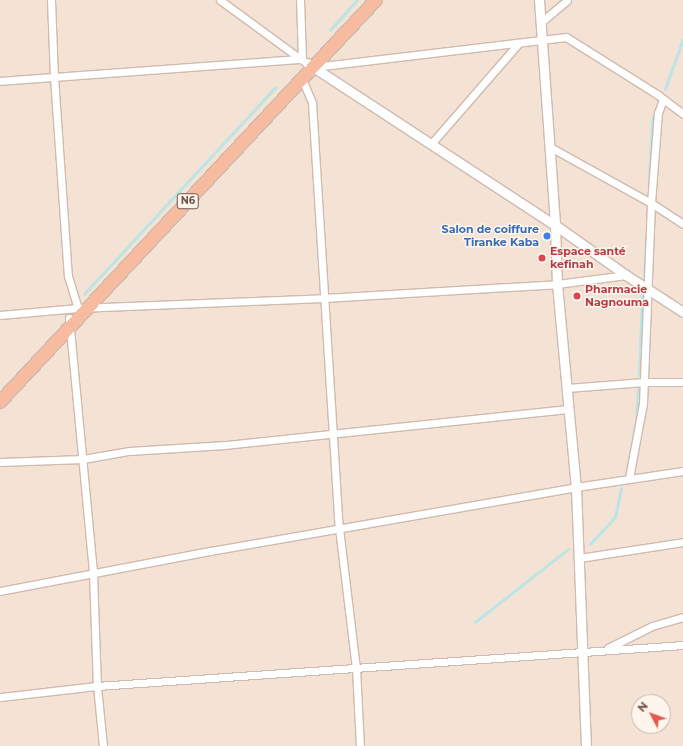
<!DOCTYPE html>
<html>
<head>
<meta charset="utf-8">
<style>
  body { margin:0 }
  #map { position:relative; width:683px; height:746px; overflow:hidden; background:#fcf1e7; font-family:Montserrat,sans-serif }
  div>[style] { position:absolute }
  .residential>* { inset:0; background:#f4e2d5 }
  .stream>* { height:2.5px; margin:-1.25px; padding:0 1.25px; transform-origin:1.25px; border-radius:1.25px; background:#bbe5e5 }
  .roads { filter:drop-shadow(1px 0 #d0baaf) drop-shadow(-1px 0 #d0baaf) drop-shadow(0 1px #d0baaf) drop-shadow(0 -1px #d0baaf) }
  .minor>* { height:7px; margin:-3.5px; padding:0 3.5px; transform-origin:3.5px; border-radius:3.5px; background:#fff }
  .tertiary>* { height:9px; margin:-4.5px; padding:0 4.5px; transform-origin:4.5px; border-radius:4.5px; background:#fff }
  .trunk>* { height:12px; margin:-6px; padding:0 6px; transform-origin:6px; border-radius:6px; background:#f7bca0 }
  .dots>* { width:11px; height:11px; translate:-50% -50%; box-sizing:border-box; border:2px solid #fff5ed; border-radius:50% }
  span { translate:-50% -50%; white-space:nowrap; text-align:center; line-height:1.15; -webkit-text-stroke:3px #fff5ed; paint-order:stroke }
  .shield-label span { padding:1px 3px; background:#fff5ed; border:1px solid; border-radius:3px; -webkit-text-stroke-width:0 }
  .shield-label { font-size:10px; color:#75554b; font-weight:700 }
  .shop-label { font-size:11px; color:#366cbe; font-weight:700 }
  .right { translate:-100% -50%; text-align:right }
  .health-label { font-size:11px; color:#be3a42; font-weight:700 }
  .left { translate:0 -50%; text-align:left }
  .north { position:absolute; left:631px; top:694px; width:40px; height:40px; box-sizing:border-box; background:#fff5ed; border:1px solid #c8b5ac; border-radius:50%; rotate:311deg; font-size:11px; font-weight:700; line-height:16px; text-align:center; color:#75554b }
  .north::after { content:''; display:block; margin:auto; width:14px; height:18px; background:#e35d4f; clip-path:polygon(50% 0,100% 100%,50% 72%,0 100%) }
</style>
</head>
<body>
<div id="map">
  <div class="residential">
    <div style="clip-path:polygon(evenodd,0 0,683px 0,683px 746px,0 746px,0 0,639px 702px,663px 702px,663px 726px,639px 726px,639px 702px)"></div>
  </div>
  <div class="stream">
    <div style="left:330px;top:30px;width:40px;rotate:-48deg"></div>
    <div style="left:665px;top:89px;width:53px;rotate:-70.2deg"></div>
    <div style="left:649px;top:179px;width:58px;rotate:-87deg"></div>
    <div style="left:652px;top:121px;width:9px;rotate:-69deg"></div>
    <div style="left:644px;top:281px;width:44px;rotate:-87.4deg"></div>
    <div style="left:84px;top:294px;width:281px;rotate:-47.2deg"></div>
    <div style="left:639px;top:376px;width:81px;rotate:-87.9deg"></div>
    <div style="left:626px;top:476px;width:57px;rotate:-79.9deg"></div>
    <div style="left:636px;top:420px;width:31px;rotate:-86deg"></div>
    <div style="left:590px;top:544px;width:37px;rotate:-47deg"></div>
    <div style="left:615px;top:517px;width:29px;rotate:-78deg"></div>
    <div style="left:475px;top:622px;width:118px;rotate:-38.1deg"></div>
  </div>
  <div class="roads">
    <div class="minor">
      <div style="left:51px;top:0;width:77px;rotate:87.8deg"></div>
      <div style="left:54px;top:77px;width:199px;rotate:86deg"></div>
      <div style="left:68px;top:276px;width:34px;rotate:73deg"></div>
      <div style="left:220px;top:0;width:102px;rotate:36.2deg"></div>
      <div style="left:540px;top:23px;width:35px;rotate:-40deg"></div>
      <div style="left:314px;top:67px;width:254px;rotate:-6.8deg"></div>
      <div style="left:566px;top:37px;width:109px;rotate:32.2deg"></div>
      <div style="left:658px;top:95px;width:31px;rotate:37deg"></div>
      <div style="left:302px;top:79px;width:26px;rotate:67deg"></div>
      <div style="left:312px;top:103px;width:426px;rotate:86.4deg"></div>
      <div style="left:339px;top:528px;width:141px;rotate:83.1deg"></div>
      <div style="left:356px;top:668px;width:78px;rotate:87.1deg"></div>
      <div style="left:0;top:81px;width:303px;rotate:-4.2deg"></div>
      <div style="left:302px;top:59px;width:59px;rotate:-91.9deg"></div>
      <div style="left:431px;top:144px;width:133px;rotate:-49deg"></div>
      <div style="left:550px;top:147px;width:115px;rotate:29deg"></div>
      <div style="left:651px;top:203px;width:38px;rotate:33deg"></div>
      <div style="left:0;top:315px;width:78px;rotate:-5.1deg"></div>
      <div style="left:78px;top:308px;width:246px;rotate:-2.3deg"></div>
      <div style="left:324px;top:298px;width:233px;rotate:-3.4deg"></div>
      <div style="left:557px;top:284px;width:70px;rotate:-7.4deg"></div>
      <div style="left:69px;top:318px;width:256px;rotate:84.6deg"></div>
      <div style="left:93px;top:573px;width:113px;rotate:88deg"></div>
      <div style="left:97px;top:686px;width:60px;rotate:84.3deg"></div>
      <div style="left:567px;top:388px;width:77px;rotate:-4.5deg"></div>
      <div style="left:644px;top:382px;width:39px"></div>
      <div style="left:0;top:462px;width:83px;rotate:-2.1deg"></div>
      <div style="left:83px;top:459px;width:47px;rotate:-9.9deg"></div>
      <div style="left:129px;top:451px;width:96px;rotate:-3.6deg"></div>
      <div style="left:225px;top:445px;width:346px;rotate:-6deg"></div>
      <div style="left:629px;top:478px;width:76px;rotate:-79.4deg"></div>
      <div style="left:643px;top:403px;width:200px;rotate:-87.7deg"></div>
      <div style="left:651px;top:203px;width:90px;rotate:-85.6deg"></div>
      <div style="left:658px;top:113px;width:15px;rotate:-70deg"></div>
      <div style="left:579px;top:558px;width:105px;rotate:-8.7deg"></div>
      <div style="left:0;top:591px;width:214px;rotate:-10.8deg"></div>
      <div style="left:210px;top:551px;width:372px;rotate:-9.9deg"></div>
      <div style="left:576px;top:487px;width:108px;rotate:-8.5deg"></div>
      <div style="left:608px;top:648px;width:49px;rotate:-26.6deg"></div>
      <div style="left:652px;top:626px;width:32px;rotate:-16deg"></div>
      <div style="left:0;top:697px;width:98px;rotate:-6.5deg"></div>
      <div style="left:97px;top:686px;width:587px;rotate:-4deg"></div>
    </div>
    <div class="tertiary">
      <div style="left:539px;top:0;width:226px;rotate:85.9deg"></div>
      <div style="left:555px;top:225px;width:59px;rotate:88.1deg"></div>
      <div style="left:557px;top:284px;width:204px;rotate:84.7deg"></div>
      <div style="left:576px;top:487px;width:259px;rotate:87.8deg"></div>
      <div style="left:307px;top:63px;width:296px;rotate:33.2deg"></div>
      <div style="left:555px;top:225px;width:87px;rotate:35.2deg"></div>
      <div style="left:626px;top:275px;width:68px;rotate:33deg"></div>
    </div>
    <div class="trunk">
      <div style="left:0;top:402px;width:550px;rotate:-46.91deg"></div>
    </div>
  </div>
  <div class="dots">
    <div style="left:547px;top:236px;background:#3f7fe0"></div>
    <div style="left:542px;top:258px;background:#e0444e"></div>
    <div style="left:577px;top:296px;background:#e0444e"></div>
  </div>
  <div class="shield-label">
    <span style="left:188px;top:201px">N6</span>
  </div>
  <div class="shop-label">
    <span class="right" style="left:539px;top:236px">Salon de coiffure<br>Tiranke Kaba</span>
  </div>
  <div class="health-label">
    <span class="left" style="left:550px;top:258px">Espace santé<br>kefinah</span>
    <span class="left" style="left:585px;top:296px">Pharmacie<br>Nagnouma</span>
  </div>
  <div class="north">N</div>
</div>
</body>
</html>
